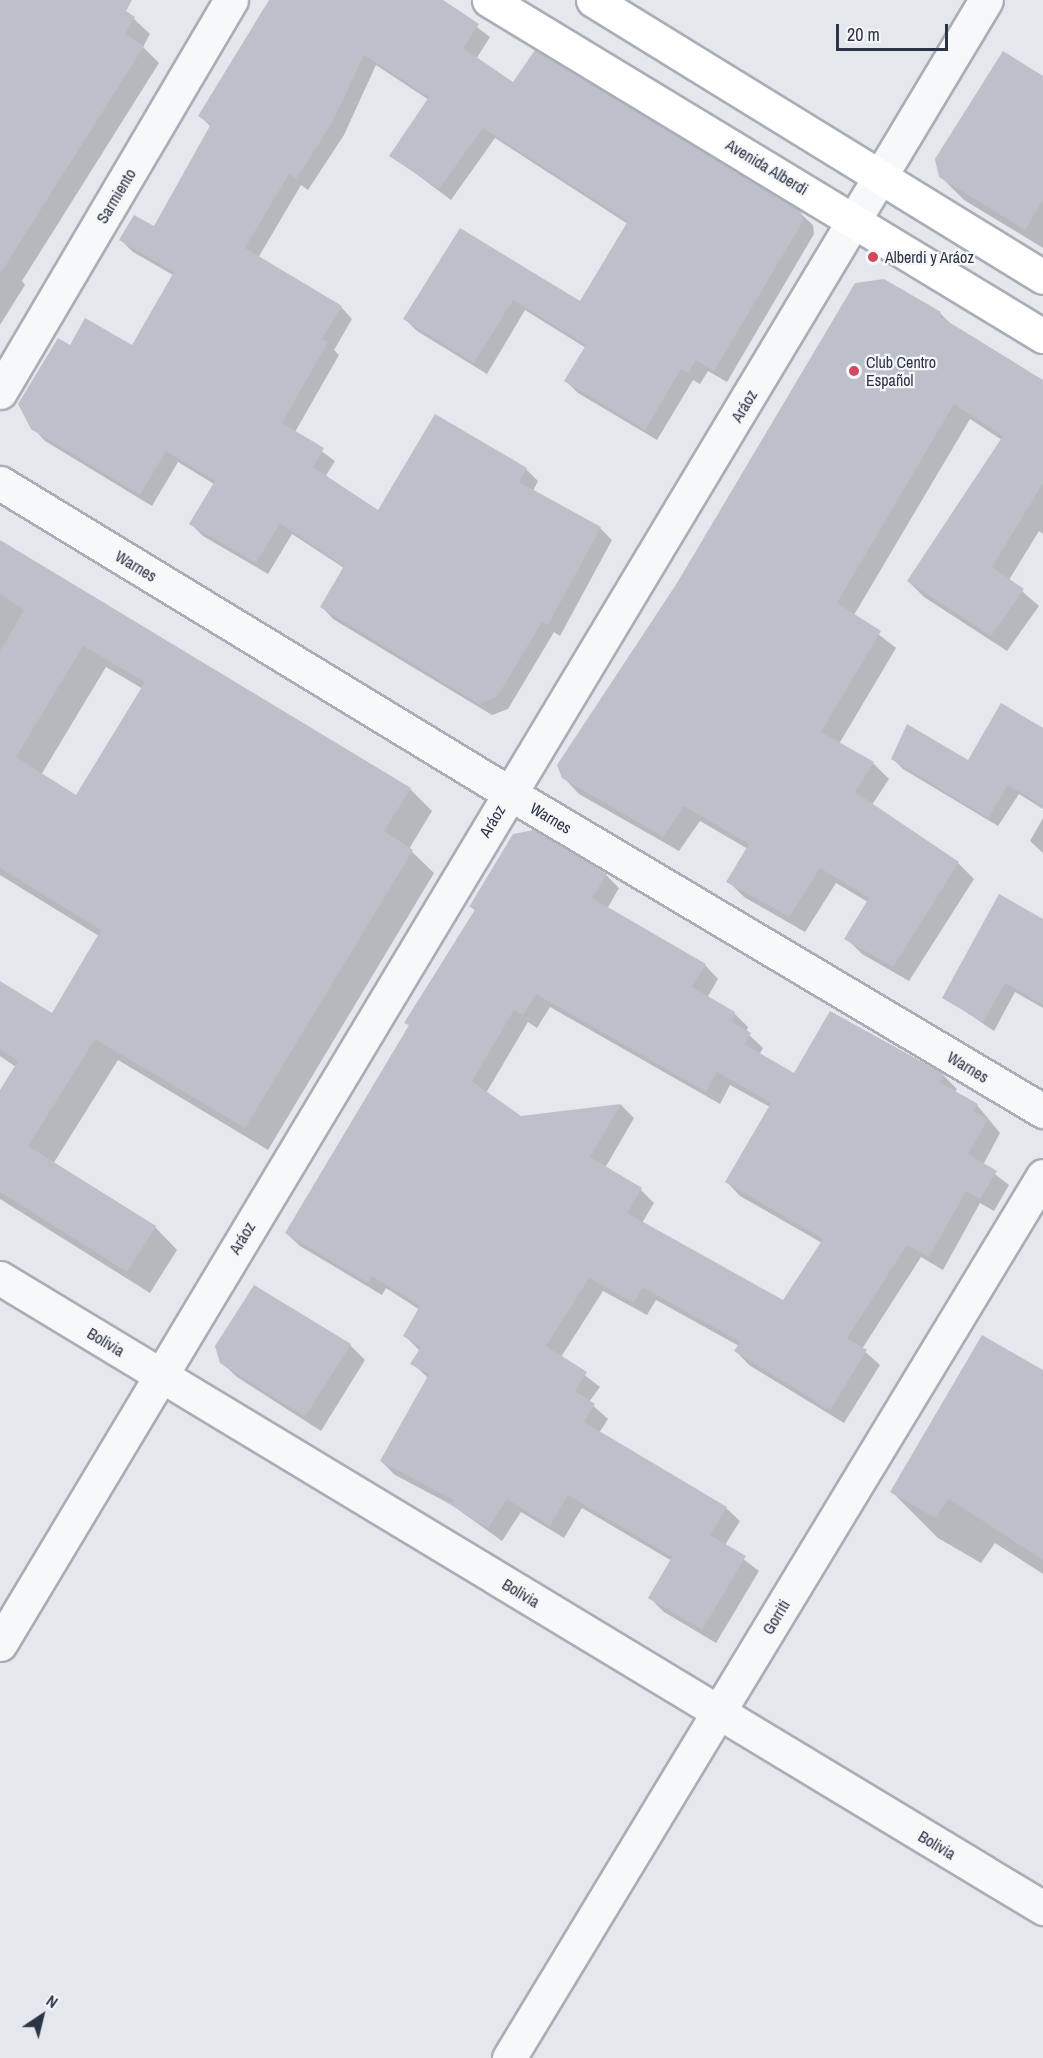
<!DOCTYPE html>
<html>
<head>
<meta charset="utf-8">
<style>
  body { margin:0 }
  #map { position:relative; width:1043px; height:2058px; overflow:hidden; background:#e4e7ec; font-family:"Archivo Narrow",sans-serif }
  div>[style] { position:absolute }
  .shadow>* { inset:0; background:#0003 }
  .building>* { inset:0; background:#bbc0ca }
  .roads { filter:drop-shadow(2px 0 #a9aeb7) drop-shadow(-2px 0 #a9aeb7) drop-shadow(0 2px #a9aeb7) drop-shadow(0 -2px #a9aeb7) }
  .minor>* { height:33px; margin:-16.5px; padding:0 16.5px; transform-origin:16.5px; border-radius:16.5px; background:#f7f8fa }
  .major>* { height:33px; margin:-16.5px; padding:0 16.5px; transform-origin:16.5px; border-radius:16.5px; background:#fff }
  .dots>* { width:16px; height:16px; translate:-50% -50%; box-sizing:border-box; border:3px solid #f4f6f9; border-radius:50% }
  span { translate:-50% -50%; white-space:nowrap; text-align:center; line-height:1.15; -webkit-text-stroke:4.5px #f4f6f9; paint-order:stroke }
  .street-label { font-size:16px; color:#2b3445 }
  .poi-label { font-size:16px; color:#2b3445 }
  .left { translate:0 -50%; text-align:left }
  .north { position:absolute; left:12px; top:1986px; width:60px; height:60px; -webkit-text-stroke:4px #f4f6f9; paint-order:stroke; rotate:35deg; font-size:16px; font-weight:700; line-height:24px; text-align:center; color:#2b3445 }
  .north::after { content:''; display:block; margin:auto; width:21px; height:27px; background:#2b3445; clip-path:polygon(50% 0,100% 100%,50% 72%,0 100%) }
  .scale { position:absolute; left:836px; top:24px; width:112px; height:27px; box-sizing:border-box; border:3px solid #2b3445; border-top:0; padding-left:8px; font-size:18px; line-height:21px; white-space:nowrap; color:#2b3445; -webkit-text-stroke:4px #f4f6f9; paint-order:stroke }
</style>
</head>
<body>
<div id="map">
  <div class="shadow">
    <div style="clip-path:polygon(0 0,104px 0,134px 19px,150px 34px,143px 47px,159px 63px,22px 281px,25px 285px,0 325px)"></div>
    <div style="clip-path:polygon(270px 0,441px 0,490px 37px,476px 59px,513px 84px,800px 213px,813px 225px,814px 234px,727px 382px,708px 371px,700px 384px,693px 380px,657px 440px,578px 393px,566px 381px,586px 348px,525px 310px,487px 374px,417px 331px,405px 319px,461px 230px,580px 303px,628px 224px,495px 138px,451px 200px,391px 155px,429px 100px,376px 65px,344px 135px,308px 190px,301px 185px,258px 258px,341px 307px,352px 319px,334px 350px,339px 355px,295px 432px,335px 461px,325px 477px,378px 512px,526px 469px,538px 481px,533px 491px,600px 528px,612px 540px,560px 636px,554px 632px,508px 709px,492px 715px,333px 619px,322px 607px,344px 568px,292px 534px,268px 574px,203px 536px,191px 524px,214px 484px,178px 462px,152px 506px,45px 441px,33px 428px,70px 347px,132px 347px,173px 275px,133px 252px,121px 240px,154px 228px,211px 127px,200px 116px)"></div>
    <div style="clip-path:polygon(1043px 77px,1043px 248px,964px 200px,940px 176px)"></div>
    <div style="clip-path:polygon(884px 281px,940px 313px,954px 327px,1043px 382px,1043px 534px,1039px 531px,1009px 580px,1039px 606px,1007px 651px,924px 597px,908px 581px,1002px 440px,970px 419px,854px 615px,896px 648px,839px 744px,873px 763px,889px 779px,872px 805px,958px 863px,974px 879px,909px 981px,862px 954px,846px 938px,868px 902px,836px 883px,805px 932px,744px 897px,728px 881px,748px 849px,700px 821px,679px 851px,579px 794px,563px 777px)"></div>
    <div style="clip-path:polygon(evenodd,0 542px,410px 789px,432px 811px,409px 849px,434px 873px,268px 1150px,118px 1060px,53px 1164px,155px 1227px,177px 1250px,150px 1293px,0 1199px,0 1093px,16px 1067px,0 1056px,0 983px,53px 1016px,99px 936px,0 875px,0 542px,106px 667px,143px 689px,77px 797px,41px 775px,106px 667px)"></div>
    <div style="clip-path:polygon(1043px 729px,1043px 809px,1019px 794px,998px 826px,903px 769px,893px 759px,968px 762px)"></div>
    <div style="clip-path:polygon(1043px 818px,1043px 853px,1030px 841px)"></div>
    <div style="clip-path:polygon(evenodd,606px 875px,619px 888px,607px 909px,705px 965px,718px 979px,707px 998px,734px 1013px,748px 1027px,746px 1032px,763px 1048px,759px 1055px,794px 1076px,830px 1013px,943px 1075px,957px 1089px,954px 1093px,977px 1105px,1000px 1133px,983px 1165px,1009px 1185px,994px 1211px,980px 1203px,943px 1270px,921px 1257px,862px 1349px,880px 1365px,844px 1423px,749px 1365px,736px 1351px,739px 1346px,656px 1300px,647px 1315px,603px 1291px,561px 1357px,600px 1387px,589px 1402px,608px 1419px,599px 1433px,726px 1508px,740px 1521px,725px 1545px,759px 1571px,716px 1643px,664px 1612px,650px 1598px,672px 1561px,582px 1508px,564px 1538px,521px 1512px,502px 1541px,452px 1505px,395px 1475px,381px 1461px,428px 1378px,412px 1363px,420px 1351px,405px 1336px,420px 1310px,386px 1288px,382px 1295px,300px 1246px,286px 1233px,410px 1026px,406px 1022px,476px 911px,471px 907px,606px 875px,550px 1007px,720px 1104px,730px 1085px,770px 1107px,727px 1182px,740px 1196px,822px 1243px,784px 1302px,642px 1223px,654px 1203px,641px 1190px,605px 1168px,634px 1118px,621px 1105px,521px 1118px,486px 1093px,528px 1022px,537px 1028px,550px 1007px)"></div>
    <div style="clip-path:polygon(1043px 921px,1043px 1008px,1015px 992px,994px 1031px,944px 997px)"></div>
    <div style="clip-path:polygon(350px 1345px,365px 1360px,321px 1431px,237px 1377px,221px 1362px)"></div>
    <div style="clip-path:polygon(1043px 1372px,1043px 1574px,995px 1543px,981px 1563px,938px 1538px,892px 1492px)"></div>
  </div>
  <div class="building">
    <div style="clip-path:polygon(0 0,132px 0,126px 11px,135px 17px,125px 34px,144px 46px,0 274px)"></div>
    <div style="clip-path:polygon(269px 0,443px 0,479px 24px,463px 48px,513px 82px,535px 50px,801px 211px,803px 221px,714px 371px,696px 360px,688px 373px,681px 369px,645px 430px,564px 381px,586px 345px,513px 300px,474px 363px,403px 319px,460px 228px,580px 301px,628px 221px,483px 128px,439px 189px,389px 156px,429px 97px,364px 55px,332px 123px,296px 179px,289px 174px,245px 248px,342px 306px,322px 339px,328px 342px,282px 423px,324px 448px,313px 467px,378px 510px,435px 414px,527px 468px,519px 482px,601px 527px,548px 625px,542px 622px,497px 697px,479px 704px,320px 607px,344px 566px,280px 523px,256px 563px,189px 524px,215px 481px,166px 451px,140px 495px,31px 429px,18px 404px,58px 338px,70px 345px,85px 318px,132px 345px,174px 272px,119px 240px,134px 215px,154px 226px,211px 124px,198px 116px)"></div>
    <div style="clip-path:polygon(1003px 51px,1043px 76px,1043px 200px,1025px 230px,939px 177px,935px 159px)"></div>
    <div style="clip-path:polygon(884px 279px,941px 312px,939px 316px,1043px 380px,1043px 483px,992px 567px,1024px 589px,991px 636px,907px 581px,1003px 436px,954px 404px,837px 603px,881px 631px,821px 732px,874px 762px,855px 792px,959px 862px,893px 967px,844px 939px,869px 898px,820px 868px,789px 917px,726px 882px,749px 844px,684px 806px,663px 837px,562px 778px,557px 765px,677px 583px,855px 283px)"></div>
    <div style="clip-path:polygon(evenodd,0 540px,411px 788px,384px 831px,413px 850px,245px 1128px,95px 1039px,28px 1146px,156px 1226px,127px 1272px,0 1192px,0 1090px,18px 1061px,0 1049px,0 981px,52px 1013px,101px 930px,0 868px,0 651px,24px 610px,0 594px,0 540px,83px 646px,145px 682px,76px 795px,16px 757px,83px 646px)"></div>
    <div style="clip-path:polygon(1001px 703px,1043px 728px,1043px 806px,1008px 785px,988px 818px,891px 759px,907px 724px,968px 760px)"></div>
    <div style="clip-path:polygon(evenodd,534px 830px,607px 874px,592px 898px,706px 964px,692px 987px,735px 1012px,732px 1022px,751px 1033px,744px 1044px,794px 1073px,830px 1011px,944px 1074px,939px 1082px,978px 1104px,973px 1111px,988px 1119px,968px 1154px,997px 1171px,980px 1199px,966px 1191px,929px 1257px,907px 1245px,847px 1338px,867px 1350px,830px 1410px,734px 1351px,740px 1342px,642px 1287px,634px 1303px,589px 1278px,546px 1346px,587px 1372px,575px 1391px,595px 1404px,584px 1422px,727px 1507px,710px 1535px,746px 1556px,702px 1630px,648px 1598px,672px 1557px,568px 1495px,550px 1526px,507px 1499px,488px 1528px,448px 1503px,455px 1501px,380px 1461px,429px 1374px,410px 1364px,421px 1347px,403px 1336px,420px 1306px,372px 1276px,368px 1283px,285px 1233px,396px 1047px,409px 1025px,404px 1023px,476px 908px,469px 907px,513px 834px,534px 830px,536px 994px,706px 1092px,717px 1072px,771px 1103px,725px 1182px,823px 1239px,783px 1300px,627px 1213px,642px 1188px,590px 1157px,621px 1104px,521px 1116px,472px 1081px,514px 1010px,523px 1015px,536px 994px)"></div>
    <div style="clip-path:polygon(999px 894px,1043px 919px,1043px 1005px,1005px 983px,983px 1022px,942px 998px)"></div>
    <div style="clip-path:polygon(254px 1285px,351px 1344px,305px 1417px,220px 1363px,215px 1346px)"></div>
    <div style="clip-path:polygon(982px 1335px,1043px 1370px,1043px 1560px,949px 1499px,935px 1518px,890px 1492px)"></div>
  </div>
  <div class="roads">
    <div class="minor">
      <div style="left:0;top:392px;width:455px;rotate:-59.5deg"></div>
      <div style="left:0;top:483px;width:596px;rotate:31.34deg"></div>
      <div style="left:509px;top:793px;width:622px;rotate:30.77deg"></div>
      <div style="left:0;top:1278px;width:1219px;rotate:31.13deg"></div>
      <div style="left:0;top:1644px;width:1917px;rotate:-59.05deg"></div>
      <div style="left:509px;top:2058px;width:1031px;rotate:-58.81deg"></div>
    </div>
    <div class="major">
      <div style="left:489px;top:0;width:648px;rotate:31.24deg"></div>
      <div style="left:593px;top:0;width:528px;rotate:31.61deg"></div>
    </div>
  </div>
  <div class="dots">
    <div style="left:873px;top:257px;background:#d1495b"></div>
    <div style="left:854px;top:371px;background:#d1495b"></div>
  </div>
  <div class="street-label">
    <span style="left:767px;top:167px;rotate:31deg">Avenida Alberdi</span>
    <span style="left:116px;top:196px;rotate:-59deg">Sarmiento</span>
    <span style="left:744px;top:406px;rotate:-59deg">Aráoz</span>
    <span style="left:136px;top:566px;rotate:31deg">Warnes</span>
    <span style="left:551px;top:818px;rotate:31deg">Warnes</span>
    <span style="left:492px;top:821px;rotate:-59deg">Aráoz</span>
    <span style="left:968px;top:1067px;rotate:31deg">Warnes</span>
    <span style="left:242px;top:1238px;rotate:-59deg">Aráoz</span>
    <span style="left:106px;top:1342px;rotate:31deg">Bolivia</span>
    <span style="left:521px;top:1593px;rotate:31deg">Bolivia</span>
    <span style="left:776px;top:1617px;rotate:-59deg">Gorriti</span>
    <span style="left:937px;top:1845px;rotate:31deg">Bolivia</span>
  </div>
  <div class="poi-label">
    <span class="left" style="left:885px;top:257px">Alberdi y Aráoz</span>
    <span class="left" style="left:866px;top:371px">Club Centro<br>Español</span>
  </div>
  <div class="north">N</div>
  <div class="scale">20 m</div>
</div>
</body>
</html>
